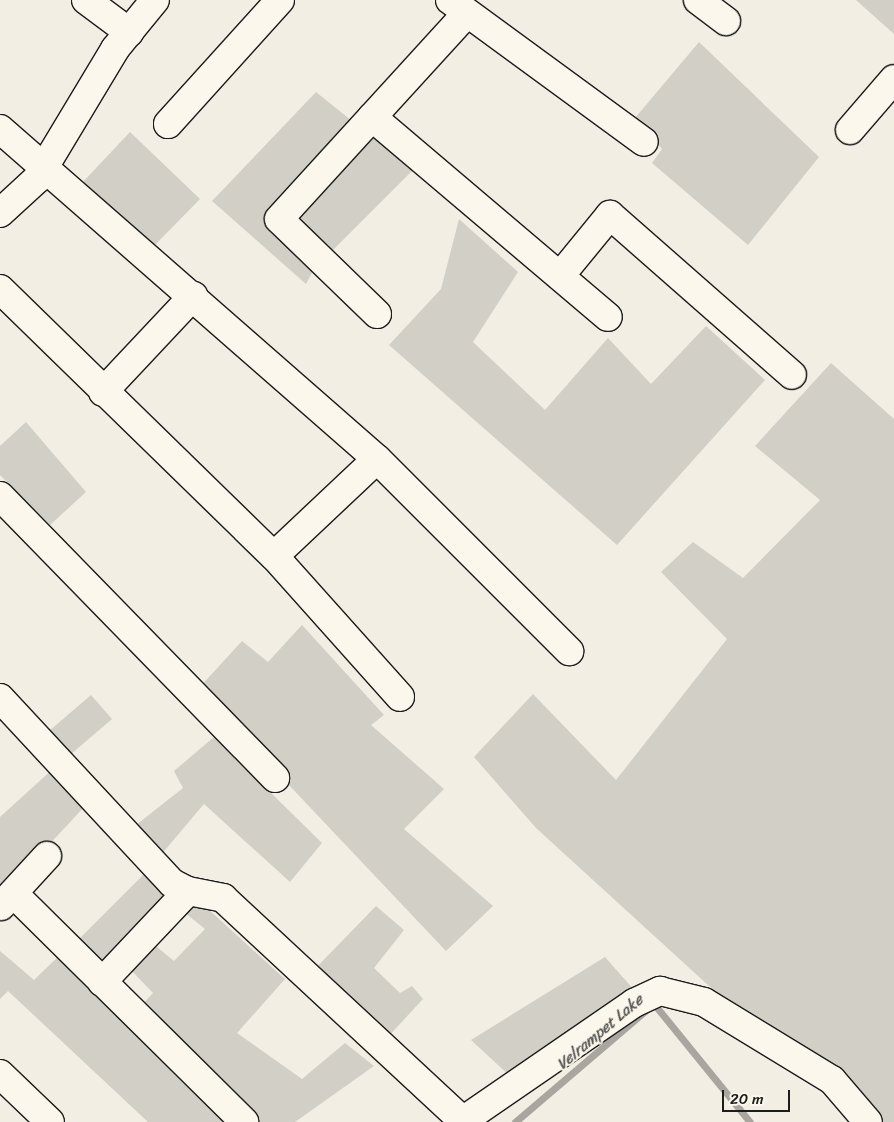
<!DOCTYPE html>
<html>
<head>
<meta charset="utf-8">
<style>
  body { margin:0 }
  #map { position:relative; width:894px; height:1122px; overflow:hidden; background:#f2eee4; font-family:Sriracha,sans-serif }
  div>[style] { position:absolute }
  .green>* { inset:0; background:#d2cfc6 }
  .stream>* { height:7px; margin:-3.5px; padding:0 3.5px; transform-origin:3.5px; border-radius:3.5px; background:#a9a6a0 }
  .roads { filter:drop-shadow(1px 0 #1c1c1c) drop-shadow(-1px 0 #1c1c1c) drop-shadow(0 1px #1c1c1c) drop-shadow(0 -1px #1c1c1c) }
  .minor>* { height:28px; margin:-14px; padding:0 14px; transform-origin:14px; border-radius:14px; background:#fbf7ec }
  span { translate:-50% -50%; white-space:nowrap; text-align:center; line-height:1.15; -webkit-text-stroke:4px #fbf7ec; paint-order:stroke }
  .water-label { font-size:16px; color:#545351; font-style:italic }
  .scale { position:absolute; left:722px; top:1090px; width:68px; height:22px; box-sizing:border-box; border:2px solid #1c1c1c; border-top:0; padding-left:6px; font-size:15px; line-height:18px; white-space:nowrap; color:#1c1c1c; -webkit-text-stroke:4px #fbf7ec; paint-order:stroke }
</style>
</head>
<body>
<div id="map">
  <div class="green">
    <div style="clip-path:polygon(856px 0,894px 0,894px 34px)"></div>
    <div style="clip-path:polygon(699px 42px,819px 157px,748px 245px,652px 163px,662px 149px,635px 118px)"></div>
    <div style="clip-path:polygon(316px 92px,352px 121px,265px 215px,315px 267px,306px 284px,212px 201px)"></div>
    <div style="clip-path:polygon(372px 131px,414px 169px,329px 254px,291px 220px)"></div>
    <div style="clip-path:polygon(130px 132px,200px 199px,153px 247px,81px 184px)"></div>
    <div style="clip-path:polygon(459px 219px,518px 272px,473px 342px,545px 410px,608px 338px,651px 384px,706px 326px,765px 380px,617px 545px,389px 345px,441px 289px)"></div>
    <div style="clip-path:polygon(831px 363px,894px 419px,894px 1122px,858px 1122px,536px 828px,474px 757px,533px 694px,616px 780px,727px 639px,661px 572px,693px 542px,743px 578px,820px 500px,755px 446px)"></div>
    <div style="clip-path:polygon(26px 422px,86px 492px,50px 525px,0 475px,0 446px)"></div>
    <div style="clip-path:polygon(302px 625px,384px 715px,371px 725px,444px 789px,404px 829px,493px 906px,446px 951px,198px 689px,242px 641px,268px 662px)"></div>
    <div style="clip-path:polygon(91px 695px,112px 719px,63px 761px,42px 737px)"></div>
    <div style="clip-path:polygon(214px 737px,322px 843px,290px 882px,204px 804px,160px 856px,131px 829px,183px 788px,174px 771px)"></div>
    <div style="clip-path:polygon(55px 767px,87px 804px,0 897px,0 817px)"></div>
    <div style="clip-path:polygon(146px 872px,174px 899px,103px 974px,72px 946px)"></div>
    <div style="clip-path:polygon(197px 899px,285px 979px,237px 1033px,302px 1079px,345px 1043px,374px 1066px,295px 1122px,255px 1122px,138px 1009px,153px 993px,127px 966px,151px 942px,174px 961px,205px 929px,184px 912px)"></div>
    <div style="clip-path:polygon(376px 906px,404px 930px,374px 968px,400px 993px,412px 986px,423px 999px,385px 1040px,311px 973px)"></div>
    <div style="clip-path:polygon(0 951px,34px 980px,62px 953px,229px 1122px,148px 1122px,8px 991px,0 999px)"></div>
    <div style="clip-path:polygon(605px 957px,635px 991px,511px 1077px,471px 1040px)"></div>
  </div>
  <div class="stream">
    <div style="left:654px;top:1004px;width:152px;rotate:50.9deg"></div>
    <div style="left:515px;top:1122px;width:172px;rotate:-40.5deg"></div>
  </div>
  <div class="roads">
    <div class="minor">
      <div style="left:86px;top:0;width:54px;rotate:36.7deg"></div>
      <div style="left:450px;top:0;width:240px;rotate:36.2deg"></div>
      <div style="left:698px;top:0;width:35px;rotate:37deg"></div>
      <div style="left:372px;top:117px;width:309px;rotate:40.3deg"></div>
      <div style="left:168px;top:124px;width:167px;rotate:-47.9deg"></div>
      <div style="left:0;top:129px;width:501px;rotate:41.2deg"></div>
      <div style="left:850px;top:130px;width:67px;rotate:-49.2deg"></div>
      <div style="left:0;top:213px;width:50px;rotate:-42.6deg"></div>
      <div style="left:37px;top:179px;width:152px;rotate:-59deg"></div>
      <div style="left:115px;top:49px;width:63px;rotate:-50.8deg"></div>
      <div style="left:560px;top:276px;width:79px;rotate:-50.7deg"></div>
      <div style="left:610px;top:215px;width:242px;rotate:41.3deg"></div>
      <div style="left:0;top:289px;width:383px;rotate:44.3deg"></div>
      <div style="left:274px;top:556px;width:141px;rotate:-43.3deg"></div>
      <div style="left:377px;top:459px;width:272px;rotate:45deg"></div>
      <div style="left:377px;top:314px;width:136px;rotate:-135.9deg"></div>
      <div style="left:279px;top:219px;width:277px;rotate:-47.6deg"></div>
      <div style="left:103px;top:392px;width:132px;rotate:-46.8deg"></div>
      <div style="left:0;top:496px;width:394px;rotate:45.7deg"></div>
      <div style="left:274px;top:556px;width:189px;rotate:48.2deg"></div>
      <div style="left:0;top:698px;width:253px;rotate:47.1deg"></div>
      <div style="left:172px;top:883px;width:18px;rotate:27deg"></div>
      <div style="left:188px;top:891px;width:36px;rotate:11deg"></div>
      <div style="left:223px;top:898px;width:328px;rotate:42.9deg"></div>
      <div style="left:14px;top:894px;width:324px;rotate:44.7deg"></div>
      <div style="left:1px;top:906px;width:68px;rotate:-47.4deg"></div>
      <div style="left:102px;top:982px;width:125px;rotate:-46.6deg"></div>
      <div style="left:0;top:1074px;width:69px;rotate:43.8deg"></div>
      <div style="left:461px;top:1122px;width:210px;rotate:-34.5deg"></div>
      <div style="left:634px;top:1003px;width:29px;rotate:-25deg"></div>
      <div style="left:660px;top:991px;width:45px;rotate:14deg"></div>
      <div style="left:704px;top:1002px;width:150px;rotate:31.4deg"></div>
      <div style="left:832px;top:1080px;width:55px;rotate:49.4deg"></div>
    </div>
  </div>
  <div class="water-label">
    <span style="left:600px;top:1032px;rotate:-40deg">Velrampet Lake</span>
  </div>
  <div class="scale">20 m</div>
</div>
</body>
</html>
